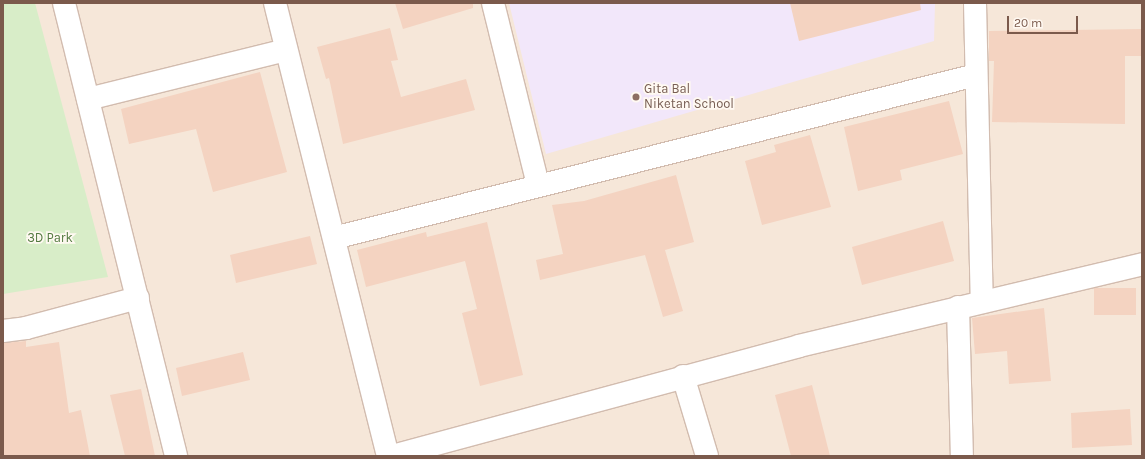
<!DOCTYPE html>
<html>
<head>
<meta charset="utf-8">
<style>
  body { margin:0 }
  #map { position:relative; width:1145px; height:459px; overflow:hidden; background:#fdf5eb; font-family:Karla,sans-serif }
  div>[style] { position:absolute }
  .residential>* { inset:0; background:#f6e7d9 }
  .education>* { inset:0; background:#f2e7fa }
  .green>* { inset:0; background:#d8edc8 }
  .building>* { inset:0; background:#f4d3c1 }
  .roads { filter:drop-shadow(1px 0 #d2bcaf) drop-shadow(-1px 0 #d2bcaf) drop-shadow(0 1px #d2bcaf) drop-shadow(0 -1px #d2bcaf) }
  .minor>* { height:22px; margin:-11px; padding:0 11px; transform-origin:11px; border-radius:11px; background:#fff }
  .dots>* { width:11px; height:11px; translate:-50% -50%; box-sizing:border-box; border:2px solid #fff9f2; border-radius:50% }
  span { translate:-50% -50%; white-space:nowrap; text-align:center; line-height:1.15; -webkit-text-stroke:3.5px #fff9f2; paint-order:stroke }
  .education-label { font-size:13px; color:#785e54 }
  .left { translate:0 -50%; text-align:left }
  .park-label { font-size:13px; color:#547a40 }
  .frame { position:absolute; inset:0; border:4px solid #7b5a4c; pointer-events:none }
  .scale { position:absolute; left:1007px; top:16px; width:71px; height:18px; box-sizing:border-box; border:2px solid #7b5a4c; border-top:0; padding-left:5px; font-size:12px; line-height:14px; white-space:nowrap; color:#7b5a4c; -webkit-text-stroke:3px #fff9f2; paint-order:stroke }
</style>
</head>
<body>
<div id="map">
  <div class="residential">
    <div style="clip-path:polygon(3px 3px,1142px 3px,1142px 456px,3px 456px)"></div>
  </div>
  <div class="education">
    <div style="clip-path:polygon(509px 3px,935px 3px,934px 41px,546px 154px)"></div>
  </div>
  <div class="green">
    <div style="clip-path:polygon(3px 3px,35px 3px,108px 277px,3px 294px)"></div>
  </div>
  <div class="building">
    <div style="clip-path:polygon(395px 3px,473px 3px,473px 8px,403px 29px)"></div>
    <div style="clip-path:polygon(790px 3px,920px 3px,921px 10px,799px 41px)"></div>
    <div style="clip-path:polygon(390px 28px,398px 60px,391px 61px,401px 97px,466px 79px,475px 110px,343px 144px,329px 78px,326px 79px,317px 47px)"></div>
    <div style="clip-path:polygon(1142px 29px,1142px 56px,1125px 56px,1125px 124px,992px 122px,994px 61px,989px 61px,989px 31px)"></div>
    <div style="clip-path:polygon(260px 72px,287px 172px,213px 192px,196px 129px,129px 144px,121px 109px)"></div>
    <div style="clip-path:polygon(949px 101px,963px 154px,900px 170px,902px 180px,858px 191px,844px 127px)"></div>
    <div style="clip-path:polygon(810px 135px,831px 207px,762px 225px,745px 161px,776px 152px,774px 145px)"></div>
    <div style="clip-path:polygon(676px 175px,694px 242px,665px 250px,683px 311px,663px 317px,645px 255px,540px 280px,536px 260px,563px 254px,552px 205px,584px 201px)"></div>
    <div style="clip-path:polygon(943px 221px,954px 261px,862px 285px,852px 247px)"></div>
    <div style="clip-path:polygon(487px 222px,523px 375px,480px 386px,462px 313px,477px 309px,465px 261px,366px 287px,357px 250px,426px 232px,427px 237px)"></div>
    <div style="clip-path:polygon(310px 236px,317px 264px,236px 283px,230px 255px)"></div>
    <div style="clip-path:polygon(1094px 288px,1136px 288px,1136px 315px,1094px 315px)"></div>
    <div style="clip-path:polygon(1044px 308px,1051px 381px,1009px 384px,1007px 351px,975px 354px,972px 318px)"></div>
    <div style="clip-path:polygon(26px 341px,26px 347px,59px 342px,69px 413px,81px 410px,90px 456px,3px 456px,3px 343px)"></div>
    <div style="clip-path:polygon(243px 352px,250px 380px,182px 396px,176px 368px)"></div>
    <div style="clip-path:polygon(812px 385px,830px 456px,791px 456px,775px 395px)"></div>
    <div style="clip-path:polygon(141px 389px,155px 456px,125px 456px,110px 395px)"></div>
    <div style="clip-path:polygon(1130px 409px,1132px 445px,1072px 448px,1071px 413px)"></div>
  </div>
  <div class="roads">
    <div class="minor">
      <div style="left:64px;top:3px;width:467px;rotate:76.1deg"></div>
      <div style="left:275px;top:3px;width:467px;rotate:76deg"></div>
      <div style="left:493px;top:3px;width:187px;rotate:76.1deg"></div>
      <div style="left:975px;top:3px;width:299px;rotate:88.7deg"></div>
      <div style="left:88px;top:99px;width:204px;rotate:-13.9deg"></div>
      <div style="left:334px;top:238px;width:662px;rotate:-14.25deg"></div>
      <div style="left:958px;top:307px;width:149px;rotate:88.5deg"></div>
      <div style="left:3px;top:331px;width:23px;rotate:-7deg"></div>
      <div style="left:26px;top:328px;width:116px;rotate:-15deg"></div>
      <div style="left:683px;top:376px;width:84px;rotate:73.3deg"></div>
      <div style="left:392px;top:456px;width:422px;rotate:-15.1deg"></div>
      <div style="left:799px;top:346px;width:353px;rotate:-13.4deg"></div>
    </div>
  </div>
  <div class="dots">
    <div style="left:636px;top:97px;background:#8d6e63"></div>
  </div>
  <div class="education-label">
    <span class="left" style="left:644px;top:97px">Gita Bal<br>Niketan School</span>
  </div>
  <div class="park-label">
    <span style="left:50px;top:238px">3D Park</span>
  </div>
  <div class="frame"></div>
  <div class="scale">20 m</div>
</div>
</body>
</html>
